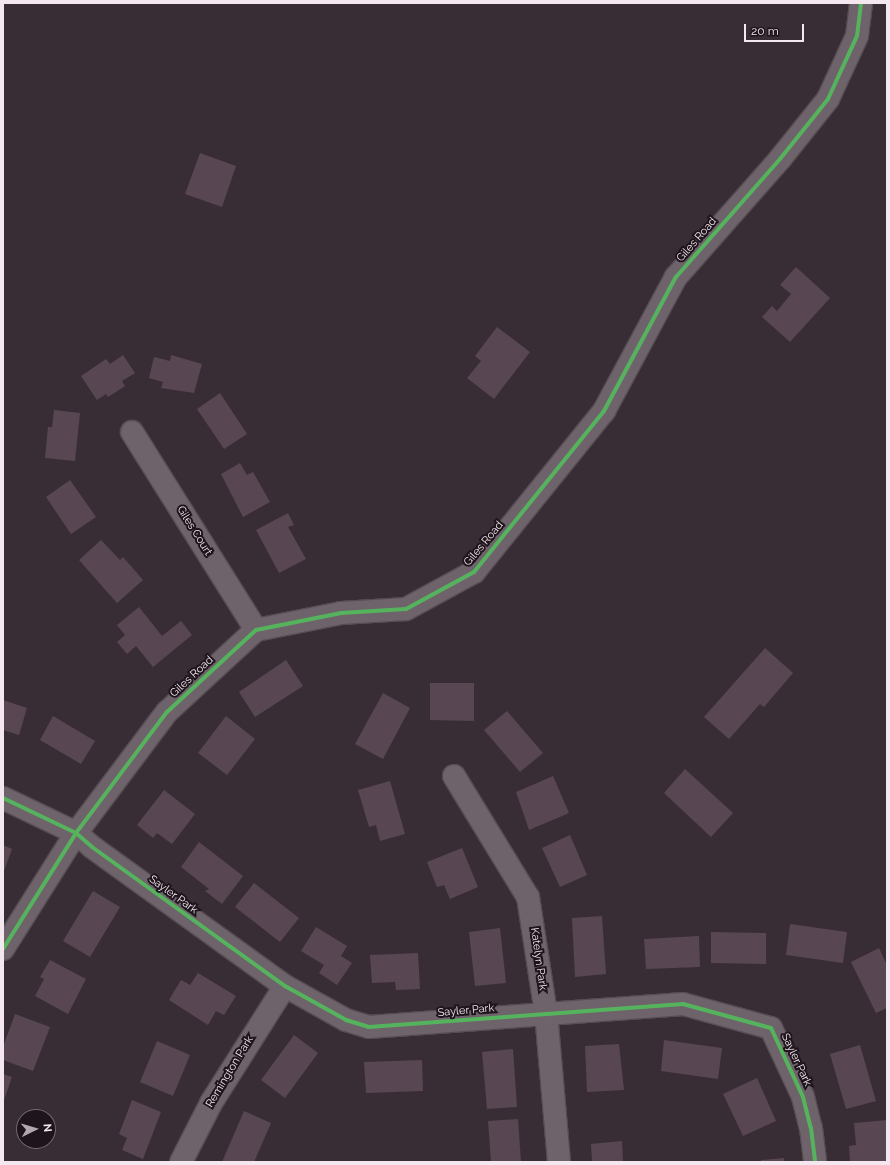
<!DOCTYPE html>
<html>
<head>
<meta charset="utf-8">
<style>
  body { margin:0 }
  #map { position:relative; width:890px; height:1165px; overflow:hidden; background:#382d35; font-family:Raleway,sans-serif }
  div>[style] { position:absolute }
  .building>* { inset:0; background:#594653 }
  .roads { filter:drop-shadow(1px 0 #564c53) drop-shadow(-1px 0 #564c53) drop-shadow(0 1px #564c53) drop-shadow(0 -1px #564c53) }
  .minor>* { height:22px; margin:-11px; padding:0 11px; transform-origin:11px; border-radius:11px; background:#6e636a }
  .cycleway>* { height:4px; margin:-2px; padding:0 2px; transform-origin:2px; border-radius:2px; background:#56b35d }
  span { translate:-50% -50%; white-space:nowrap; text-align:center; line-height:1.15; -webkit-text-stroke:4px #1e141b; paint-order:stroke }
  .street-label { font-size:11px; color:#f5e7ef }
  .frame { position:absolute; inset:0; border:4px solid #f5e7ef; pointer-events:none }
  .north { position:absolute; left:16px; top:1109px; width:40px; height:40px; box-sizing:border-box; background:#1e141b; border:1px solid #746870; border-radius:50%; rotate:85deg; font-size:11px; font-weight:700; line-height:16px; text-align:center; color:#f5e7ef }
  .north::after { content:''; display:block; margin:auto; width:14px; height:18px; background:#b3a6ae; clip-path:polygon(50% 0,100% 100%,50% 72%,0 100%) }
  .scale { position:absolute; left:744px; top:24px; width:60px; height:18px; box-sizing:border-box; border:2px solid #f5e7ef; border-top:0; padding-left:5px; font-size:12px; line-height:14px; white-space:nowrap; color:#f5e7ef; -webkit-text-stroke:3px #1e141b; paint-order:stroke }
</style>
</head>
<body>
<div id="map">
  <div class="building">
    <div style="clip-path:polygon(200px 153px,236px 166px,222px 207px,185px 194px)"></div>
    <div style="clip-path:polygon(796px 267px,830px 298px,790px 342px,762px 317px,772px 306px,777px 311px,791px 294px,780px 285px)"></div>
    <div style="clip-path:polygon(497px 327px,530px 352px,494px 399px,467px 378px,481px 361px,475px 356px)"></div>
    <div style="clip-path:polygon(123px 355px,135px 373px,122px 381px,125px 386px,108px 397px,106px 394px,97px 400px,81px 376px,106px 359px,110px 364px)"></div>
    <div style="clip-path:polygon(171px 355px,202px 364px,194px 393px,161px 388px,163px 382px,149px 378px,154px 357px,170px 361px)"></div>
    <div style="clip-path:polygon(220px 393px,247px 434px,224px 449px,197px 409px)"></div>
    <div style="clip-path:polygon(54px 410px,80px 413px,75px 461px,45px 458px,48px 427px,52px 427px)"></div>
    <div style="clip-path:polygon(240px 463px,247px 475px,253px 472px,270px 502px,243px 517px,221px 474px)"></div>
    <div style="clip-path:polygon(70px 480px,96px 517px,71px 534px,46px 497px)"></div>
    <div style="clip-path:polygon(288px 513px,294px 525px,288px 527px,306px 559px,279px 573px,256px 530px)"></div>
    <div style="clip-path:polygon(101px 540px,120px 560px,123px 557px,143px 580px,117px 603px,79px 560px)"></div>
    <div style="clip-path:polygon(139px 607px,162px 636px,181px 621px,192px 635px,153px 667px,136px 646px,127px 654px,117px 642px,125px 635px,117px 625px)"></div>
    <div style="clip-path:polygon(765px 648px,793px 673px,764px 707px,760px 704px,729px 739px,704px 717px)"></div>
    <div style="clip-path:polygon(286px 660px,303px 686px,255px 717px,239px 692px)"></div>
    <div style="clip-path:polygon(430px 683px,474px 683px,474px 721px,430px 720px)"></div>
    <div style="clip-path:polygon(383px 693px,410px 708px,383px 759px,355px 744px)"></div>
    <div style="clip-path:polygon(3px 700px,27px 708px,19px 735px,3px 730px)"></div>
    <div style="clip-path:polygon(507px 711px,543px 753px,520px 772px,484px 730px)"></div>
    <div style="clip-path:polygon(53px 716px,95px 741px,81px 764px,40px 740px)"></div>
    <div style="clip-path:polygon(226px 716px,255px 739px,227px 775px,198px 753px)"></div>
    <div style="clip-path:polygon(685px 769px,733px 813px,711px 837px,664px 793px)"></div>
    <div style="clip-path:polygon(553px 776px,569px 813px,529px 830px,516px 792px)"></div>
    <div style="clip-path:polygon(390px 781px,405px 834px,380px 841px,376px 825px,369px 827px,358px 790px)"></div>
    <div style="clip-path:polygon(164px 790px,195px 814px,172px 844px,157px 833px,153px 838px,137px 825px)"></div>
    <div style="clip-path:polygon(570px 835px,587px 875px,560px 887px,542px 848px)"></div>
    <div style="clip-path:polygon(199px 842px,243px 876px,222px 904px,205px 891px,209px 889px,181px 867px)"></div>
    <div style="clip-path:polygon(3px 845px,12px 849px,4px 871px,3px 870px)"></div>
    <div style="clip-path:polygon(462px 848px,478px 887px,450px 899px,444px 885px,437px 887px,427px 862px)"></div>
    <div style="clip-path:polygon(254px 883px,299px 918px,280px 942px,235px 907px)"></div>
    <div style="clip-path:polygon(93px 891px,120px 907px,90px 957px,63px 941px)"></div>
    <div style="clip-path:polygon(602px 916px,606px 974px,575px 977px,572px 918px)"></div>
    <div style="clip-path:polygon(790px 924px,847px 932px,843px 963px,786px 955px)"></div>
    <div style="clip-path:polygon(316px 927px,347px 946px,341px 956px,352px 963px,337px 985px,319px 973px,324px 965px,301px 951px)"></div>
    <div style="clip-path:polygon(500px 928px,506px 983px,475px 986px,469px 932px)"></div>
    <div style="clip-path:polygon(711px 932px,766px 933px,766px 964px,711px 963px)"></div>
    <div style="clip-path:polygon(699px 936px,700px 967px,646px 969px,644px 939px)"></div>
    <div style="clip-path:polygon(879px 948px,887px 965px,887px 1008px,876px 1013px,851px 962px)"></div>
    <div style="clip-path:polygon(418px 953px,420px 989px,396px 990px,395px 982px,372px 983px,370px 955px)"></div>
    <div style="clip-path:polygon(50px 960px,86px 979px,68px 1014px,35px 996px,44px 979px,40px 977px)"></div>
    <div style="clip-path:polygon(198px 973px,236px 996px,224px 1015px,216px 1011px,208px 1025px,169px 1000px,181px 980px,190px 985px)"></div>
    <div style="clip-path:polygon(15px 1014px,50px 1027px,33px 1071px,3px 1060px,3px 1047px)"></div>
    <div style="clip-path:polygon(294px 1035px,318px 1053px,285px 1098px,261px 1080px)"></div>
    <div style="clip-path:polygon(664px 1040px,722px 1048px,718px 1079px,661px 1071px)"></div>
    <div style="clip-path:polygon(157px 1041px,190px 1055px,173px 1096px,140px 1082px)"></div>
    <div style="clip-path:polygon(619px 1044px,624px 1090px,587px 1092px,585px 1046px)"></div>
    <div style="clip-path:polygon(860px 1045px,876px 1101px,846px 1109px,830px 1054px)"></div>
    <div style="clip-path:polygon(513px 1049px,517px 1107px,487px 1109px,482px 1052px)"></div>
    <div style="clip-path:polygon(422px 1060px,423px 1091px,366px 1093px,364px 1062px)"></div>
    <div style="clip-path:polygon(3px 1074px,12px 1077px,3px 1103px)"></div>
    <div style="clip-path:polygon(757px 1078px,776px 1121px,743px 1136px,723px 1094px)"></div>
    <div style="clip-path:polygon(132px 1100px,161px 1112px,143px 1159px,122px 1150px,127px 1138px,119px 1134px)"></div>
    <div style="clip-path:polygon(244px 1111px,271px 1123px,254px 1162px,222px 1162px)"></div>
    <div style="clip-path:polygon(518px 1119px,521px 1162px,491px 1162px,488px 1121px)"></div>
    <div style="clip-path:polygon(887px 1120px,887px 1162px,850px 1162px,849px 1146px,856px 1145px,854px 1123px)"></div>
    <div style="clip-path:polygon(622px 1141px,623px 1162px,592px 1162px,591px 1144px)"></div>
    <div style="clip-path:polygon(784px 1158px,784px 1162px,761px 1162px,761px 1160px)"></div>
  </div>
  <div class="roads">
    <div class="minor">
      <div style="left:132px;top:432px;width:234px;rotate:57.9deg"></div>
      <div style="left:454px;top:776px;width:142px;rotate:58.6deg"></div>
      <div style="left:528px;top:897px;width:117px;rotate:81.2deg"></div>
      <div style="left:546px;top:1013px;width:150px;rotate:85deg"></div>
      <div style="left:3px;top:798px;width:81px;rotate:25.6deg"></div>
      <div style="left:76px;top:833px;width:21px;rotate:41deg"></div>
      <div style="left:92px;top:847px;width:238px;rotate:35.8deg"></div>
      <div style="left:285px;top:986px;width:70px;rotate:29.1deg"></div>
      <div style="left:346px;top:1020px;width:24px;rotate:17deg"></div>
      <div style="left:369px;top:1027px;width:315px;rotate:-4.2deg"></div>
      <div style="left:683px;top:1004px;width:91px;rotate:15.3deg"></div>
      <div style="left:771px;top:1028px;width:76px;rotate:65.1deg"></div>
      <div style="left:803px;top:1097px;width:32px;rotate:76deg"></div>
      <div style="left:811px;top:1128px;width:34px;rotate:83deg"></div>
      <div style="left:3px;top:949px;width:137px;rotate:-57.8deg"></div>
      <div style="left:76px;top:833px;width:151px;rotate:-53.1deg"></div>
      <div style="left:167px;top:712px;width:121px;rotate:-42.7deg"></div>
      <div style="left:256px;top:630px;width:87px;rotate:-11.3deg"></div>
      <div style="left:341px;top:613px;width:65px;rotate:-3.5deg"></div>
      <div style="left:406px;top:609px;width:77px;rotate:-28.6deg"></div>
      <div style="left:474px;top:572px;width:207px;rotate:-51.1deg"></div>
      <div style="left:604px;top:411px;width:152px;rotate:-61.8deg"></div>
      <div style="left:676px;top:277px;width:157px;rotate:-48.6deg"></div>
      <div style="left:780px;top:159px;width:77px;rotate:-51.3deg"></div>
      <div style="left:828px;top:99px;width:69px;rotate:-65.3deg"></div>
      <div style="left:857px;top:36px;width:33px;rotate:-83deg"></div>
      <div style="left:181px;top:1162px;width:66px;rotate:-63deg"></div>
      <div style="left:211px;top:1103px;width:138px;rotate:-57.7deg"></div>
    </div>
  </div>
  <div class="cycleway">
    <div style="left:3px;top:798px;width:81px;rotate:25.6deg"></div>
    <div style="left:76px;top:833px;width:21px;rotate:41deg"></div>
    <div style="left:92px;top:847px;width:238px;rotate:35.8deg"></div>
    <div style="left:285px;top:986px;width:70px;rotate:29.1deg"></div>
    <div style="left:346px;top:1020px;width:24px;rotate:17deg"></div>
    <div style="left:369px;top:1027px;width:315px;rotate:-4.2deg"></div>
    <div style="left:683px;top:1004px;width:91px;rotate:15.3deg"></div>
    <div style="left:771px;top:1028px;width:76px;rotate:65.1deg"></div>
    <div style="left:803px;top:1097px;width:32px;rotate:76deg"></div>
    <div style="left:811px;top:1128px;width:34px;rotate:83deg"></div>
    <div style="left:3px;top:949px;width:137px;rotate:-57.8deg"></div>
    <div style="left:76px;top:833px;width:151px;rotate:-53.1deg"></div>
    <div style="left:167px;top:712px;width:121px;rotate:-42.7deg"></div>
    <div style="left:256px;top:630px;width:87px;rotate:-11.3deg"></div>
    <div style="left:341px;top:613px;width:65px;rotate:-3.5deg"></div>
    <div style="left:406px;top:609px;width:77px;rotate:-28.6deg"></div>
    <div style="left:474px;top:572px;width:207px;rotate:-51.1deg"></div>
    <div style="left:604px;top:411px;width:152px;rotate:-61.8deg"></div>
    <div style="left:676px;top:277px;width:157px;rotate:-48.6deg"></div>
    <div style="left:780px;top:159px;width:77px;rotate:-51.3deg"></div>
    <div style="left:828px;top:99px;width:69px;rotate:-65.3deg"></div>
    <div style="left:857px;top:36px;width:33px;rotate:-83deg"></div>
  </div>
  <div class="street-label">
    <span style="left:697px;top:240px;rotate:-49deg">Giles Road</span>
    <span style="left:194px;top:531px;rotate:58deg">Giles Court</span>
    <span style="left:484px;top:544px;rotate:-50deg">Giles Road</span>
    <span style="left:192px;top:677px;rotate:-43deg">Giles Road</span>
    <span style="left:173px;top:895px;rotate:36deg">Sayler Park</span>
    <span style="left:538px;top:959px;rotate:82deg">Katelyn Park</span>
    <span style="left:466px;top:1011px;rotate:-5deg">Sayler Park</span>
    <span style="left:796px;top:1060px;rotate:65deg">Sayler Park</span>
    <span style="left:230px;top:1072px;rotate:-59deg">Remington Park</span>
  </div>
  <div class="frame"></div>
  <div class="north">N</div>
  <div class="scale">20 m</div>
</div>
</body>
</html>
